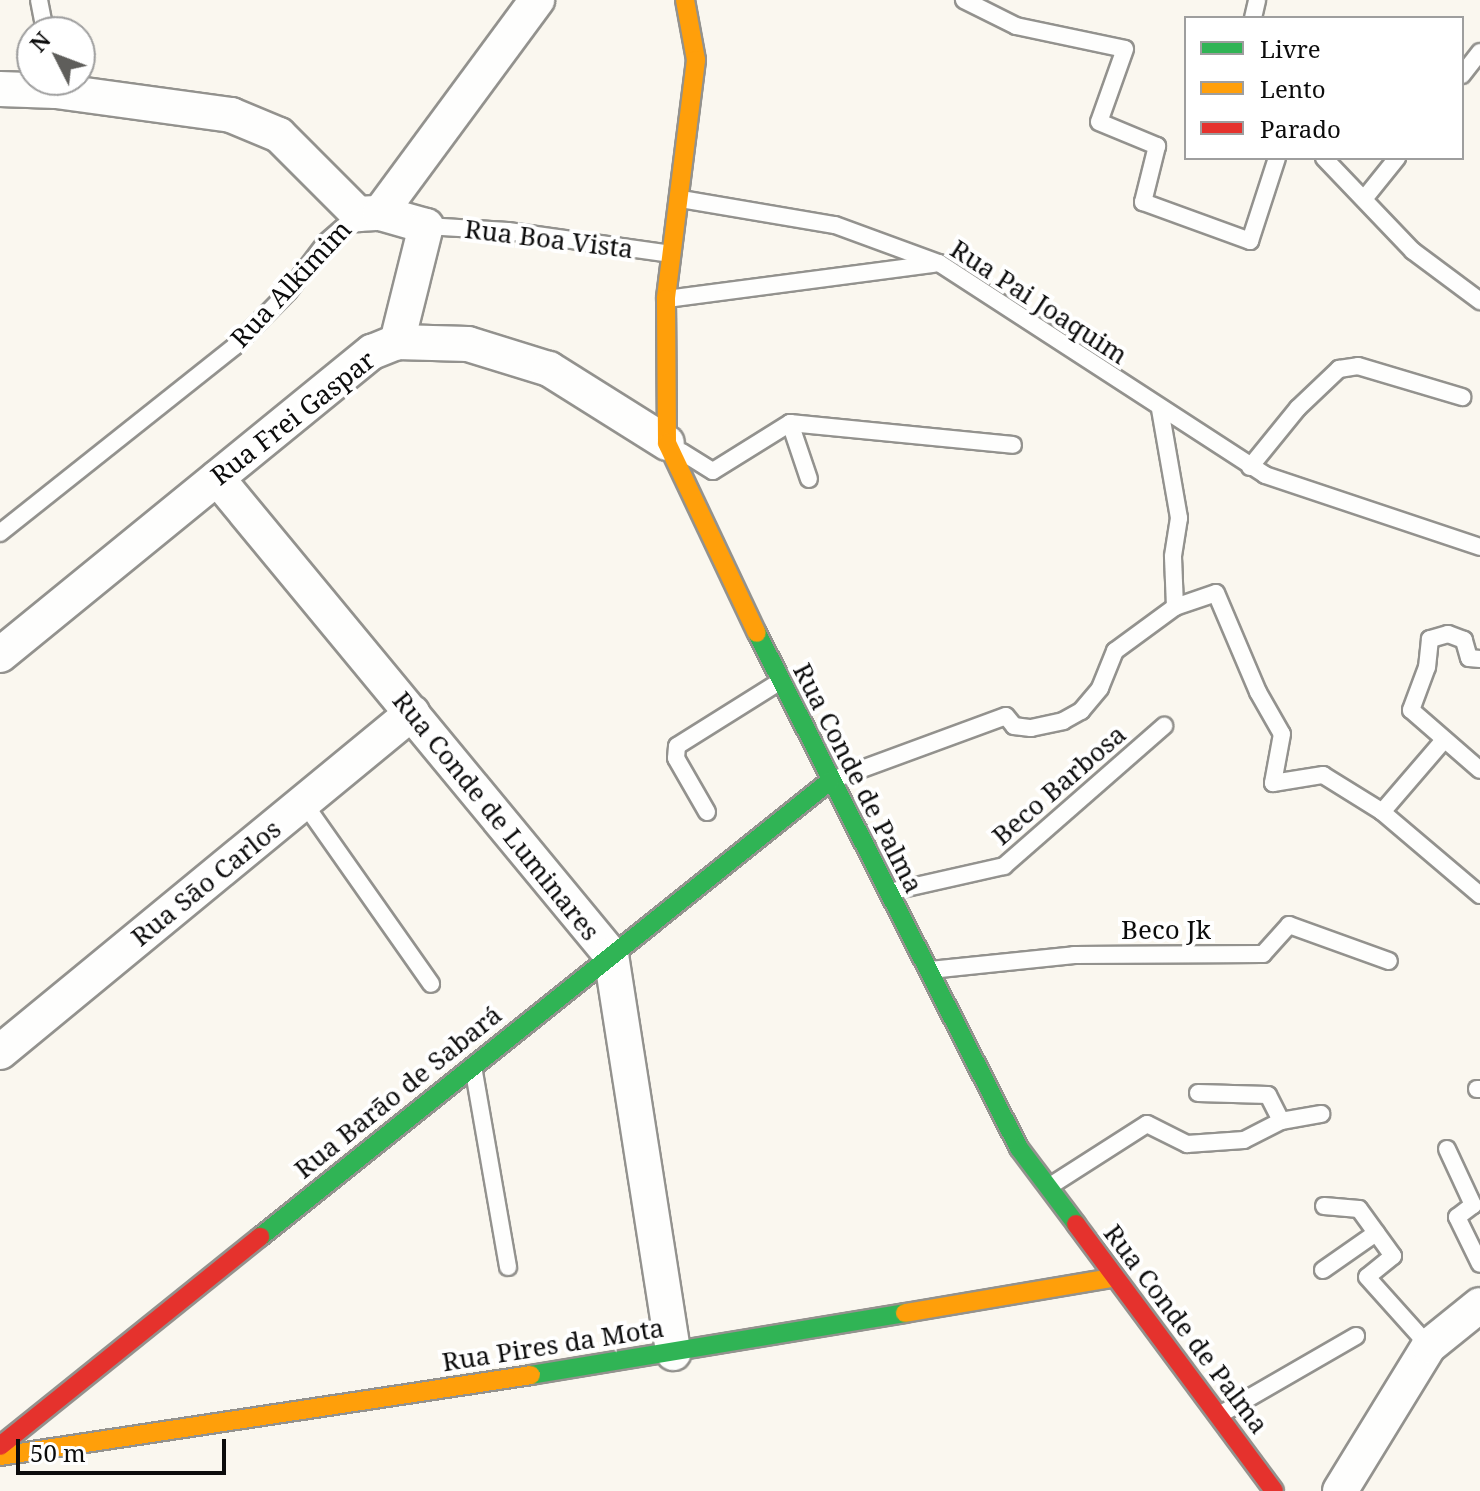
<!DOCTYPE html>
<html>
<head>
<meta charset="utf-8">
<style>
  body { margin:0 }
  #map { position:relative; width:1480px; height:1491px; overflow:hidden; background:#faf7ef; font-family:"Noto Serif",serif }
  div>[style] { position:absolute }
  .roads { filter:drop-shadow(2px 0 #93928e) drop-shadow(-2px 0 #93928e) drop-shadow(0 2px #93928e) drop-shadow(0 -2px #93928e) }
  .lane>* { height:16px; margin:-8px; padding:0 8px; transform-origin:8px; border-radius:8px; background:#fefefd }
  .street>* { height:34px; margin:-17px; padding:0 17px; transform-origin:17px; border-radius:17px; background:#fefefd }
  .fast>* { height:18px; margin:-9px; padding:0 9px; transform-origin:9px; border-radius:9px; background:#30b455 }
  .slow>* { height:18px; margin:-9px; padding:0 9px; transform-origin:9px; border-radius:9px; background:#ff9f0a }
  .jam>* { height:18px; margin:-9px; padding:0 9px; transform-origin:9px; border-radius:9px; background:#e5322d }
  span { translate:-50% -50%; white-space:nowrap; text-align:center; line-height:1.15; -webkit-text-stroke:8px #fff; paint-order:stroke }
  .street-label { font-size:26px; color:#0c0c0c }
  .legend { position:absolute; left:1184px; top:16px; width:280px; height:144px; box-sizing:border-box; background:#fff; border:2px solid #9e9e9e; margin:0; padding:10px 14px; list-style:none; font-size:24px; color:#0c0c0c }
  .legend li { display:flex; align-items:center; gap:16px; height:40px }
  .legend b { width:40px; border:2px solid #9e9e9e }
  .north { position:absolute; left:16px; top:16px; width:80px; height:80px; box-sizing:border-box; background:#fff; border:2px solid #9e9e9e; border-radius:50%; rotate:312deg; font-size:22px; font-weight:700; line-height:32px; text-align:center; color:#0c0c0c }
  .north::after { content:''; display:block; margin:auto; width:28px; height:36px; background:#5f5e5b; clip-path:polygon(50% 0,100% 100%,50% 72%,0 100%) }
  .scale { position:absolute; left:16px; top:1439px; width:210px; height:36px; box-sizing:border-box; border:4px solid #0c0c0c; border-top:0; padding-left:10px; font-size:24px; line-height:28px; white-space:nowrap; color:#0c0c0c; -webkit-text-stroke:6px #fff; paint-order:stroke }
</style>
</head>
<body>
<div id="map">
  <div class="roads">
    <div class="lane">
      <div style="left:39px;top:0;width:33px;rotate:79deg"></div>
      <div style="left:964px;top:0;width:58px;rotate:26.6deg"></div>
      <div style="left:1016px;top:26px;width:111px;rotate:11.9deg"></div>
      <div style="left:1125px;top:49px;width:77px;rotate:109.6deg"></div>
      <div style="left:1099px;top:122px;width:63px;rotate:22.5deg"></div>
      <div style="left:1157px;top:146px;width:58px;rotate:104deg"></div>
      <div style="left:1143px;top:202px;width:114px;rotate:20deg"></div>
      <div style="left:1250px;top:241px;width:87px;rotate:-72deg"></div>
      <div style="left:1253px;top:18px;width:18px;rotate:-77deg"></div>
      <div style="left:1462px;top:75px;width:29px;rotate:-52deg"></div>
      <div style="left:1324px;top:158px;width:129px;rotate:46.3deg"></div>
      <div style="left:1413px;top:251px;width:84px;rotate:36.7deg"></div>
      <div style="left:681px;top:199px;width:156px;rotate:9.6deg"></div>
      <div style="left:835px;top:225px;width:111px;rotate:20.1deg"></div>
      <div style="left:939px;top:263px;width:389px;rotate:33deg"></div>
      <div style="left:1265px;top:475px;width:227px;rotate:18.5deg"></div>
      <div style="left:1364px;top:199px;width:53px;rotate:-51.2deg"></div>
      <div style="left:426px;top:226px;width:82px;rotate:3.5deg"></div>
      <div style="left:508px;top:231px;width:165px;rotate:8deg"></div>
      <div style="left:667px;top:299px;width:269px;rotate:-7.5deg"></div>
      <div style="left:1160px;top:409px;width:111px;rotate:80.1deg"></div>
      <div style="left:1179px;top:518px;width:39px;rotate:99deg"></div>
      <div style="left:1173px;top:557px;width:50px;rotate:87.7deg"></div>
      <div style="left:790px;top:423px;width:59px;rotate:71.3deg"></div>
      <div style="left:682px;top:452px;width:36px;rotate:32deg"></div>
      <div style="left:713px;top:471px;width:91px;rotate:-31.9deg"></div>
      <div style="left:790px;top:423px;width:224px;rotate:5.6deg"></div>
      <div style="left:1250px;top:467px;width:76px;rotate:-50.9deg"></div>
      <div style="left:1298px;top:408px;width:57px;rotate:-43.6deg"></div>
      <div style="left:1339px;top:369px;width:19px;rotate:-9deg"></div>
      <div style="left:1358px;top:366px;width:109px;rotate:16.6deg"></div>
      <div style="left:0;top:533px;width:299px;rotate:-38.5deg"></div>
      <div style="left:234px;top:347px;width:78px;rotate:-45.5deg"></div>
      <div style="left:289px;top:291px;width:61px;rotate:-52.9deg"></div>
      <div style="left:326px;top:242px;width:43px;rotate:-41.2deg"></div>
      <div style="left:1480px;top:659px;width:11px;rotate:-175deg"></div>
      <div style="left:1469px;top:658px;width:19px;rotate:-106deg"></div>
      <div style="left:1464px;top:640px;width:17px;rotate:-159deg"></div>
      <div style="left:1448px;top:634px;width:19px;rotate:164deg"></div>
      <div style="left:1430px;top:639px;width:28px;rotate:96deg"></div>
      <div style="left:1427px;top:667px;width:46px;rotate:110.4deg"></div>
      <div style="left:1411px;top:710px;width:91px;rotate:41deg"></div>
      <div style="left:832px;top:780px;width:185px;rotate:-20.2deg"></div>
      <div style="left:1006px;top:716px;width:13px;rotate:51deg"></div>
      <div style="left:1014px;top:726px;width:17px;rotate:7deg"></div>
      <div style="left:1031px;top:728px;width:33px;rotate:-12deg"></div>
      <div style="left:1063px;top:721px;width:21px;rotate:-29deg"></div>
      <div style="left:1081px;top:711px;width:30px;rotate:-50deg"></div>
      <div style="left:1100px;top:688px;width:40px;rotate:-68deg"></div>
      <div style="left:1115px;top:651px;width:74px;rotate:-36.3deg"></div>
      <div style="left:1175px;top:607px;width:43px;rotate:-18.9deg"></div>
      <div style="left:1216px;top:593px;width:108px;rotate:67deg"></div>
      <div style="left:1258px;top:692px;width:48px;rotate:60.3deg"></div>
      <div style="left:1282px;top:734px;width:50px;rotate:100.4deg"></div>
      <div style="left:1273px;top:783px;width:51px;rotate:-9.1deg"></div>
      <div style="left:1323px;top:775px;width:68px;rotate:31.8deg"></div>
      <div style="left:1381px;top:811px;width:130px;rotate:40.3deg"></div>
      <div style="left:304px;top:803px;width:221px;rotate:54.9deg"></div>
      <div style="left:707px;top:812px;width:62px;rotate:-119.9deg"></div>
      <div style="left:676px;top:758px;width:12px;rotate:-85deg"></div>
      <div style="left:677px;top:746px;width:120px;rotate:-32.1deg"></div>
      <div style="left:1382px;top:812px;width:95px;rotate:-49.3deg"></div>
      <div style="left:889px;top:892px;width:118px;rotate:-12.7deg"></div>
      <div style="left:1004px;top:866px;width:213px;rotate:-41.2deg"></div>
      <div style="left:930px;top:970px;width:145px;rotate:-5.9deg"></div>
      <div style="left:1074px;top:955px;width:189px;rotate:-0.3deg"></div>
      <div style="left:1263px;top:954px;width:39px;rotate:-48deg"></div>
      <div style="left:1289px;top:925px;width:106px;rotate:19.8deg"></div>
      <div style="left:474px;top:1072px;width:198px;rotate:80.1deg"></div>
      <div style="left:1477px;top:1089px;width:3px"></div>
      <div style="left:1198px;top:1093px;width:70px;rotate:1.6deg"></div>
      <div style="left:1268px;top:1095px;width:29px;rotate:63deg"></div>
      <div style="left:1447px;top:1149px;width:62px;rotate:65.1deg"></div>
      <div style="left:1473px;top:1205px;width:20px;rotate:143deg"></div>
      <div style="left:1457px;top:1217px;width:52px;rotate:63.9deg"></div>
      <div style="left:1050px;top:1186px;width:115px;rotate:-32.6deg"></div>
      <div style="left:1147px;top:1124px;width:45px;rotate:26.6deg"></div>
      <div style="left:1187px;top:1144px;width:57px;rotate:-4deg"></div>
      <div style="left:1244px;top:1140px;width:42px;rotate:-27.2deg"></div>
      <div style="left:1281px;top:1121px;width:41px;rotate:-9.9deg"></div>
      <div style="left:1324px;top:1206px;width:35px;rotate:5deg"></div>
      <div style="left:1359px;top:1209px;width:58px;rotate:54.1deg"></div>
      <div style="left:1393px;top:1256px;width:33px;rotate:141deg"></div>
      <div style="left:1367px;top:1277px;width:93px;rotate:48.1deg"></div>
      <div style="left:1323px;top:1270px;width:65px;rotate:-34.9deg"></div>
      <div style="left:1221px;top:1414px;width:156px;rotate:-30deg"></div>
    </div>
    <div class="street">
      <div style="left:0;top:89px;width:56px;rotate:2deg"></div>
      <div style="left:56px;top:91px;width:177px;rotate:7.8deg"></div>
      <div style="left:231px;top:115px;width:52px;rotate:22.6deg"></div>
      <div style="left:279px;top:135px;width:112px;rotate:45deg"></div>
      <div style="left:358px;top:214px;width:22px;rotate:-3deg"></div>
      <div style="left:380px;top:213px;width:48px;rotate:15.8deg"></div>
      <div style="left:426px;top:226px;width:120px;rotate:104deg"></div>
      <div style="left:380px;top:213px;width:265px;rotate:-53.6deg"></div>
      <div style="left:217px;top:478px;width:619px;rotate:50.44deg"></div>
      <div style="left:611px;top:955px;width:403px;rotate:81.1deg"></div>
      <div style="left:0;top:655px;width:480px;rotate:-39.2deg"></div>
      <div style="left:372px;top:352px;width:27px;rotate:-22deg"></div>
      <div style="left:397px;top:342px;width:71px;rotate:1.6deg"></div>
      <div style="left:468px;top:344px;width:85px;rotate:17.2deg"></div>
      <div style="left:549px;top:369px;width:139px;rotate:32.1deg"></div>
      <div style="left:0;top:1052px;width:534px;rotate:-39.45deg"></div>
      <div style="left:1340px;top:1491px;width:170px;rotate:-58.5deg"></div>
      <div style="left:1429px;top:1346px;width:65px;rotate:-38.8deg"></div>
    </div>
    <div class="fast">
      <div style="left:757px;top:633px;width:578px;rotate:63.04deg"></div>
      <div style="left:1019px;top:1148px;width:95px;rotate:53.1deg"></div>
      <div style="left:260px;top:1237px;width:730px;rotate:-38.66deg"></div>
      <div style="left:531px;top:1375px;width:379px;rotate:-9.4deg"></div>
    </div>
    <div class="slow">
      <div style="left:685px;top:0;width:61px;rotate:79.6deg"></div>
      <div style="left:696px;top:60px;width:241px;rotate:97.2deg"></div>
      <div style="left:666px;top:299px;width:144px;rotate:89.6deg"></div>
      <div style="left:667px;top:443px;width:210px;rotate:64.7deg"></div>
      <div style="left:905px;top:1313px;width:210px;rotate:-9.6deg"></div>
      <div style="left:0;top:1456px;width:537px;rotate:-8.67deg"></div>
    </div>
    <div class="jam">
      <div style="left:1076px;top:1224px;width:332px;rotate:53.4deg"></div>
      <div style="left:0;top:1446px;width:334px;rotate:-38.8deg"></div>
    </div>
  </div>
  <div class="street-label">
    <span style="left:549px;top:239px;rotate:7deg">Rua Boa Vista</span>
    <span style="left:291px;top:284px;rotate:-47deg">Rua Alkimim</span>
    <span style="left:1039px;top:302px;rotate:33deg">Rua Pai Joaquim</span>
    <span style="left:293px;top:418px;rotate:-38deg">Rua Frei Gaspar</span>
    <span style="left:858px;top:778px;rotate:63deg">Rua Conde de Palma</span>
    <span style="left:1059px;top:785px;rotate:-41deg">Beco Barbosa</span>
    <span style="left:496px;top:816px;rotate:51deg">Rua Conde de Luminares</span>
    <span style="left:206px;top:883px;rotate:-39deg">Rua São Carlos</span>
    <span style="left:1166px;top:930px">Beco Jk</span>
    <span style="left:398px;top:1092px;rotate:-39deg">Rua Barão de Sabará</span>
    <span style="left:1186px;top:1329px;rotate:53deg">Rua Conde de Palma</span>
    <span style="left:553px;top:1345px;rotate:-9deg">Rua Pires da Mota</span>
  </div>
  <ul class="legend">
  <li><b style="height:10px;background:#30b455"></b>Livre</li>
  <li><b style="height:10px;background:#ff9f0a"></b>Lento</li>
  <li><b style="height:10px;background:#e5322d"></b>Parado</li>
  </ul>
  <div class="north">N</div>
  <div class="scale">50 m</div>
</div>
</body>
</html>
